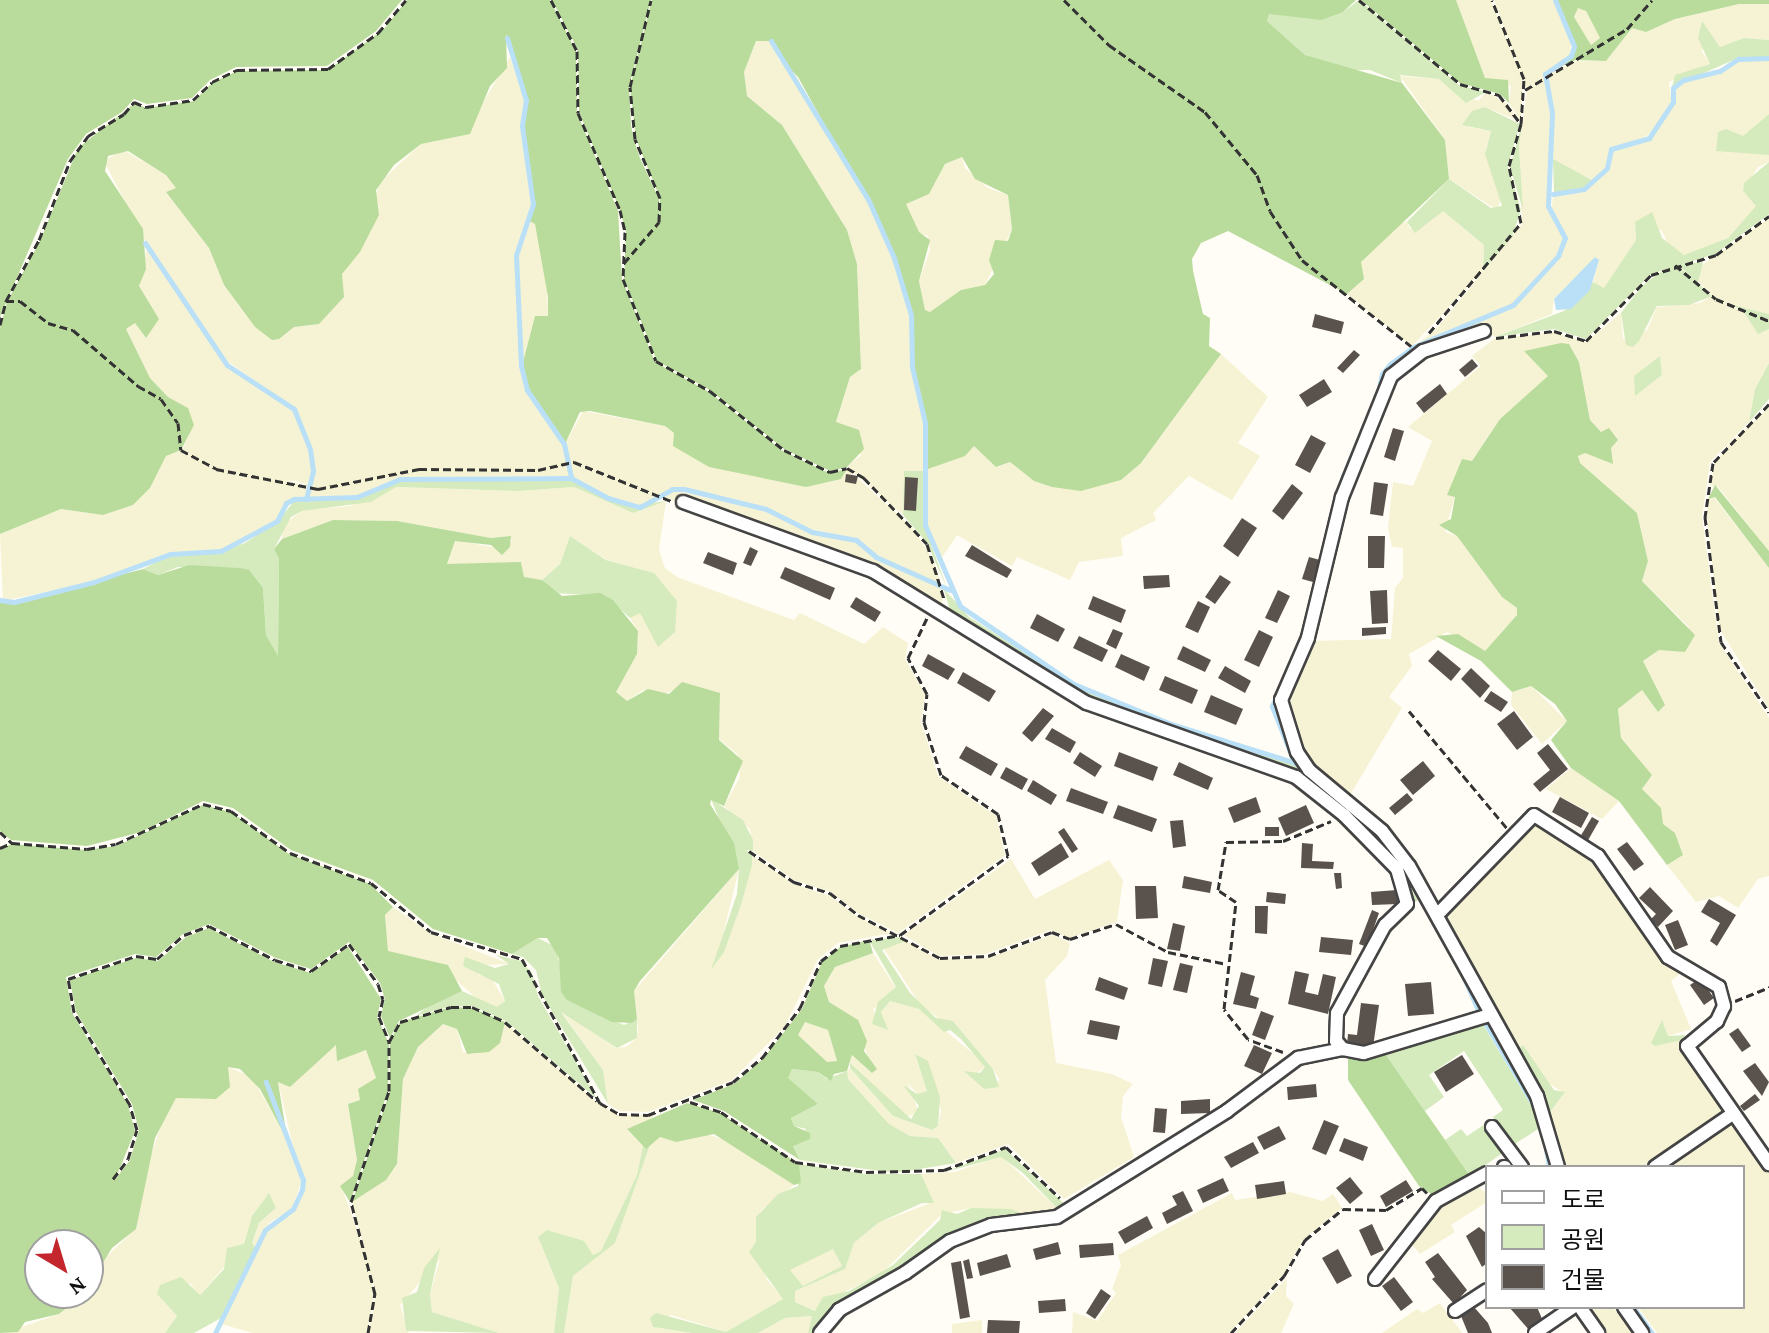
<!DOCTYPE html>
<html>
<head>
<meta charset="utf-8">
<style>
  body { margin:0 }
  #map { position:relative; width:1769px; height:1333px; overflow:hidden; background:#fffdf5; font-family:"Crimson Pro","Noto Sans KR",serif }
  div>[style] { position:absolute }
  .farmland>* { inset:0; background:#f6f3d4 }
  .green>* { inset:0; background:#d5ebbd }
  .forest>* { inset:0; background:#b9dc9c }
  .water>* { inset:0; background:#b9e0f7 }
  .stream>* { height:5px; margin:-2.5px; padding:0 2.5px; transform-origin:2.5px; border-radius:2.5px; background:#b9e0f7 }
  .building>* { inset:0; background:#5a524d }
  .path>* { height:3px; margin-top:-1.5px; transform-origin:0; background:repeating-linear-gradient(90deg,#333 0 8px,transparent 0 12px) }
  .roads { filter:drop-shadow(2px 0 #444) drop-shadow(-2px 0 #444) drop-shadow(0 2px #444) drop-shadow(0 -2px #444) }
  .minor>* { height:12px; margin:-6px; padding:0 6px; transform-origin:6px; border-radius:6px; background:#fff }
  span { translate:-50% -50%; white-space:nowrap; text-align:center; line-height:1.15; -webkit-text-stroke:8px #fff; paint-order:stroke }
  .legend { position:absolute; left:1485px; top:1165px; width:260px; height:144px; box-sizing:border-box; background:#fff; border:2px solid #a0a0a0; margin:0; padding:10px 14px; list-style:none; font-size:24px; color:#111 }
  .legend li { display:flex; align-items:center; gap:16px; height:40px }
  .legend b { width:40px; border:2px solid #a0a0a0 }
  .north { position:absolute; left:24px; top:1229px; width:80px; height:80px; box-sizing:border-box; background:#fff; border:2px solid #a0a0a0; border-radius:50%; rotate:142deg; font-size:22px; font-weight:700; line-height:32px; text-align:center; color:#111 }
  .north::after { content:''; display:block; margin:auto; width:28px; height:36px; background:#c4262e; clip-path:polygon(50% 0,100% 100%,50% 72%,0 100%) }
</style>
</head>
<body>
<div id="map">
  <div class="farmland">
    <div style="clip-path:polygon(1456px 0,1491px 0,1523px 80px,1521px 122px,1509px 103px,1511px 86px,1485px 78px)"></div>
    <div style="clip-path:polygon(1494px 0,1554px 0,1571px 40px,1570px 55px,1543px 75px,1551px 113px,1547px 206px,1564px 238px,1552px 264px,1513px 304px,1416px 345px,1438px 327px,1522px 224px,1519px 147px,1527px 91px,1534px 85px,1526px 89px)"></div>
    <div style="clip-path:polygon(1739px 4px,1769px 4px,1769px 40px,1744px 38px,1720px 47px,1705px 26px,1702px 52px,1710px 63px,1669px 82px,1672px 102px,1655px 130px,1639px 141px,1610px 148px,1607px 159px,1611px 149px,1650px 139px,1674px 103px,1674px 88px,1684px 81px,1721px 72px,1739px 60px,1769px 59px,1769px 114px,1725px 153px,1739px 149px,1769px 155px,1769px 162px,1758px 167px,1743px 191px,1757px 206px,1728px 238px,1685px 255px,1669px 246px,1662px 231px,1635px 222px,1636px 240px,1604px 289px,1593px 282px,1599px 260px,1554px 298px,1552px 314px,1495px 337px,1485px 330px,1408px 358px,1413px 348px,1514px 306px,1553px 265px,1566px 238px,1551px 217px,1553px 196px,1584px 190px,1607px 168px,1593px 181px,1553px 159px,1546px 74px,1577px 61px,1606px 61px,1632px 28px,1646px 32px,1675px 19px)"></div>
    <div style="clip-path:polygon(1578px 7px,1586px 11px,1600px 38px,1591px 45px,1574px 17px)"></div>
    <div style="clip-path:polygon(756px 41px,771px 41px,779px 60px,797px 77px,832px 145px,868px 200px,894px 258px,911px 315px,911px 367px,925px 423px,925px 470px,974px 446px,997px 467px,1010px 462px,1034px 481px,1141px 463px,1221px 354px,1268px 397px,1238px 443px,1260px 456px,1232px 500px,1189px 476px,1153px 513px,1156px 520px,1121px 538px,1123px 556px,1079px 562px,1070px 580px,1017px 557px,1012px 566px,957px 535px,941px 559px,925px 524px,925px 471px,904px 471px,903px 515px,847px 467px,861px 455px,836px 423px,850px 377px,861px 369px,857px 264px,847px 230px,782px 125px,747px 96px,744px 72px)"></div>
    <div style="clip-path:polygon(510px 57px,525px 100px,521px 126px,532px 204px,515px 255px,520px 366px,526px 390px,563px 445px,569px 463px,565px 444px,583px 411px,665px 426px,674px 433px,677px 447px,709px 467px,841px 479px,847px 469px,912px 527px,934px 561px,941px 585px,876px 556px,856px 539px,802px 527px,767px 508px,676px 487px,640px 506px,609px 497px,571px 476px,400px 478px,357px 496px,307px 498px,314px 471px,311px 449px,295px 409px,220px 356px,155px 260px,104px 161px,123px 150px,166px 174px,177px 189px,167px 193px,209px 248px,224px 285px,255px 327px,278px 339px,294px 327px,319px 324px,343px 297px,342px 274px,370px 233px,379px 207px,375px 198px,380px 182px,421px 144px,464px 135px)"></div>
    <div style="clip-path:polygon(1400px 76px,1439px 79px,1478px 101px,1486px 92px,1508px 104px,1519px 121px,1485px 107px,1469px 127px,1491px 131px,1486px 148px,1501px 199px,1497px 210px,1449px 179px,1445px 140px)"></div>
    <div style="clip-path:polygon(962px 157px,965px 168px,988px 188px,1008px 195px,1012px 229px,985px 285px,930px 312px,925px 310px,919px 281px,930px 250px,928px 236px,919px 233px,905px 204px,929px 194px,945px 164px)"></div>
    <div style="clip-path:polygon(1442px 210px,1484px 245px,1483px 271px,1412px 346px,1347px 294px,1364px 279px,1360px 262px,1398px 224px,1407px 222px,1410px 229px)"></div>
    <div style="clip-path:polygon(evenodd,1769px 218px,1769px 314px,1729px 304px,1743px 312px,1758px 333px,1769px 329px,1769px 363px,1755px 389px,1749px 422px,1710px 462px,1702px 517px,1719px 643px,1769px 718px,1769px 876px,1758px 879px,1738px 908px,1719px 896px,1696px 902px,1667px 865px,1683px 855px,1675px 833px,1666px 830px,1642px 789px,1651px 775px,1621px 738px,1618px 709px,1642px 690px,1658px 712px,1664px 706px,1643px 661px,1659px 650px,1676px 650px,1689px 627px,1642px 581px,1648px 561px,1637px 513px,1580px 463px,1578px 455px,1601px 432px,1590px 420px,1579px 362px,1569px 344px,1524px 351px,1549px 376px,1500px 419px,1471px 462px,1462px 459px,1448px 495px,1455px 496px,1445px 532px,1457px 536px,1502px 597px,1517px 608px,1517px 615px,1485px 651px,1447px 632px,1409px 654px,1412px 666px,1389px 697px,1402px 708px,1350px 795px,1318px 771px,1302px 749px,1291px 718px,1291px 684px,1311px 641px,1391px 639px,1395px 588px,1403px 578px,1403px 548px,1392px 547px,1388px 528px,1393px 482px,1413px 486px,1432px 441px,1408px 427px,1481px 366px,1472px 356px,1494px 339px,1554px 332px,1586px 342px,1621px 313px,1623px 339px,1647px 330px,1657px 307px,1700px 303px,1712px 295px,1699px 282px,1698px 268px,1769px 218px,1660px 357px,1662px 375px,1635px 395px,1660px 357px)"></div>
    <div style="clip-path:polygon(529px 221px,535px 224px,547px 279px,548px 317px,535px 316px,522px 366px,516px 264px)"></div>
    <div style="clip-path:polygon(147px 249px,227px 366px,293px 410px,310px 449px,312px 471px,307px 485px,296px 481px,285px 480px,307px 486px,305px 498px,286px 502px,276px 520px,220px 550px,169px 553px,93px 582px,3px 601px,0 534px,61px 509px,103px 515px,133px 505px,150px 488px,166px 456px,181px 450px,193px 459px,182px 450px,190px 432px,188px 408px,168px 397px,150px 378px,126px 329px,135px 322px,145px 337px,139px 286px)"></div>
    <div style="clip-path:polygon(1769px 407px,1769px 551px,1718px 487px,1710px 486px,1715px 463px,1728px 445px)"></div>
    <div style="clip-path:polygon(395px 487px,519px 491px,574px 487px,633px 513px,666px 501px,659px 550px,665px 568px,677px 577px,794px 620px,800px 613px,864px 644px,883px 627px,908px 643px,905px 659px,925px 694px,921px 722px,938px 776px,996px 816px,1005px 855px,898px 933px,858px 913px,831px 892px,794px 880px,753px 851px,750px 829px,724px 806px,740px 777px,738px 755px,719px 739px,720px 693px,676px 689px,662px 695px,643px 690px,627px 701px,615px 693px,637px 654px,638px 631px,630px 618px,640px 612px,654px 573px,607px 560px,570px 536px,560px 564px,542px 580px,532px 582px,524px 577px,521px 562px,447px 565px,455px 540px,497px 548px,512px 541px,510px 536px,491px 538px,397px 521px,333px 520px,282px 539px,283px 525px,303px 510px,350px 506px)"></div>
    <div style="clip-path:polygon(672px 490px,766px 510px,801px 529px,856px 540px,875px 557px,942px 588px,943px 601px,938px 604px,910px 588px,663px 497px)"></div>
    <div style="clip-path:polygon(1714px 497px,1769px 568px,1769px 709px,1719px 628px,1707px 517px,1708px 499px)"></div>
    <div style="clip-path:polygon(1531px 686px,1567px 721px,1542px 744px,1511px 705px,1512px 692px)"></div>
    <div style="clip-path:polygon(1571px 768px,1619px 801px,1602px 819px,1546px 789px)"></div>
    <div style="clip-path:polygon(1535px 821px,1596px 859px,1683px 971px,1671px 981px,1691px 1029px,1668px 1036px,1661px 1020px,1666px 1039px,1682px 1040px,1724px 1111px,1643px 1167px,1567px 1167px,1550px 1112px,1564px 1093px,1544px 1080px,1523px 1046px,1519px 1050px,1443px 913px)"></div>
    <div style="clip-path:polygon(752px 855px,793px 884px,830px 896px,856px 916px,892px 933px,838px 943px,818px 959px,785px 1026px,732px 1080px,648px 1112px,620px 1111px,608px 1104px,603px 1070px,561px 1011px,616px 1048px,626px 1047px,637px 1038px,638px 1028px,634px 991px,739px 869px,715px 967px,741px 905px)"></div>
    <div style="clip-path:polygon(1011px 859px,1035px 899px,1109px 860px,1123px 880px,1117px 922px,1069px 938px,1050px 930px,986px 954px,939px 956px,904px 935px)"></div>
    <div style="clip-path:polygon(393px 907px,430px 933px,510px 964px,483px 965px,478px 975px,490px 976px,505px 1001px,497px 1008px,477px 999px,454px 978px,388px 951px,385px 915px)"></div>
    <div style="clip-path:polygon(1053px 935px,1070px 943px,1067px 956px,1045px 980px,1056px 1063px,1112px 1074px,1133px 1084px,1123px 1096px,1121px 1117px,1134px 1157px,1064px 1199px,1008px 1144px,956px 1163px,938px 1138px,910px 1136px,889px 1124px,847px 1078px,847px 1071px,850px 1068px,893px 1116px,932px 1130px,938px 1126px,941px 1110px,927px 1061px,915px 1055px,927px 1091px,917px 1094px,908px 1083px,919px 1113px,905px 1117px,850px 1063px,852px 1055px,872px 1073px,858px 1021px,829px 1002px,824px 986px,835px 967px,873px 953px,896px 988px,873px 1010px,887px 1030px,881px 1012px,890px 1001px,919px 1009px,981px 1060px,985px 1067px,976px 1074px,983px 1089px,1000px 1080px,993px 1069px,953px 1021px,942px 1021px,919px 1003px,882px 946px,906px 941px,938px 959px,988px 958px)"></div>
    <div style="clip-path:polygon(505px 1022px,599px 1104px,618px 1115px,654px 1115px,647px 1125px,627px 1130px,643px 1146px,637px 1175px,601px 1251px,592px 1255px,538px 1237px,559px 1288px,554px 1333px,499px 1333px,432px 1312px,430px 1294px,440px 1259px,400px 1305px,409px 1333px,369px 1333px,376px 1293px,352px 1202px,386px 1180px,397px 1164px,403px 1079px,418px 1047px,443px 1024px,457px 1029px,463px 1052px,474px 1054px,485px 1050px)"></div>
    <div style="clip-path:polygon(805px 1022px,828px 1030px,837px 1061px,827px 1063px,797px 1034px)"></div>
    <div style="clip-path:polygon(337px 1044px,337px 1060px,366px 1050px,376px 1078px,360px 1100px,348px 1104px,357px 1160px,353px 1177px,341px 1186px,369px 1261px,374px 1294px,367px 1333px,253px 1333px,221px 1324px,266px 1230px,294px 1210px,303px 1190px,278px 1081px,306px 1071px)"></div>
    <div style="clip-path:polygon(228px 1067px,252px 1077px,285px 1136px,302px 1180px,292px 1209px,269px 1223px,257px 1249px,252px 1243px,259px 1223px,276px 1208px,266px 1197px,252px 1216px,244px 1244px,199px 1296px,190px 1283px,163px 1301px,177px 1316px,165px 1333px,5px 1333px,59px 1314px,88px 1293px,98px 1265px,136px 1228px,148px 1164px,167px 1109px,176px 1098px,217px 1099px)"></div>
    <div style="clip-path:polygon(1730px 1120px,1769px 1172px,1769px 1333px,1657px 1333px,1638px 1307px,1743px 1307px,1743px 1167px,1659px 1167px)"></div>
    <div style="clip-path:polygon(702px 1133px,736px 1143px,794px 1185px,761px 1210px,756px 1242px,767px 1280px,784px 1299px,726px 1332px,671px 1315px,653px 1327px,692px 1333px,564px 1333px,573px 1276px,615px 1243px,650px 1145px,660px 1137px,676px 1142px)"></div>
    <div style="clip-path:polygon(1001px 1156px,1056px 1207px,1056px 1214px,1031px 1217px,971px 1208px,942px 1214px,882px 1273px,820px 1304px,816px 1311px,795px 1302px,795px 1291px,844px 1269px,854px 1243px,878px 1223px,933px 1202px,921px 1174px,955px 1172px)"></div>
    <div style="clip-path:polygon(1470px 1183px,1487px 1193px,1487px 1202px,1451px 1225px,1455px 1232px,1420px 1254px,1409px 1241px,1435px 1207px)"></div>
    <div style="clip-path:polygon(1290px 1192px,1323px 1201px,1333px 1194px,1342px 1208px,1304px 1239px,1283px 1275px,1229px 1333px,1072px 1333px,1073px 1312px,1097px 1321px,1116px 1293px,1112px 1289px,1121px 1265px,1118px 1255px,1232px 1193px,1235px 1200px)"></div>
    <div style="clip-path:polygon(833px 1248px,842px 1266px,803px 1286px,789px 1270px)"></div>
    <div style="clip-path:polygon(1287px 1278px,1286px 1296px,1294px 1304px,1281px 1333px,1235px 1333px)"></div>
    <div style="clip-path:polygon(1440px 1303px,1462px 1333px,1382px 1333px,1417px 1309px,1423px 1313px)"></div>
    <div style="clip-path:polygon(1582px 1307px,1613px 1307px,1632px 1333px,1600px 1333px)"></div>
    <div style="clip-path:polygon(813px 1316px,808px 1333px,758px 1333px,785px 1318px)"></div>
    <div style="clip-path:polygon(982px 1320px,982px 1333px,952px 1333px,952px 1324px)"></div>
  </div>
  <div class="green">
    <div style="clip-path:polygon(1359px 0,1459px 85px,1486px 92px,1466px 103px,1439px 79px,1400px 75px,1402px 83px,1370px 70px,1346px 70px,1305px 55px,1267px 21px,1268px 14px,1343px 12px)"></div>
    <div style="clip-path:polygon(1702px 21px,1720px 47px,1744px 38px,1769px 40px,1769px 57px,1738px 58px,1672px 87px,1675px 75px,1710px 64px,1698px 38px)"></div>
    <div style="clip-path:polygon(1485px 107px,1520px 124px,1508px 166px,1521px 210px,1512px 237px,1483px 271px,1484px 245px,1443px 211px,1415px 233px,1407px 222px,1449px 179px,1491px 208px,1502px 206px,1485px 154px,1491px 131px,1462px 125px,1472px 111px)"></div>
    <div style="clip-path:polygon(1769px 114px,1769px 155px,1716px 151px,1718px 132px,1726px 129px,1743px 136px)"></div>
    <div style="clip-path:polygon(1522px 124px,1519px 147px,1523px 210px,1510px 167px)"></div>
    <div style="clip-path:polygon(1553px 159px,1570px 168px,1593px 181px,1583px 188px,1554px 193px)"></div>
    <div style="clip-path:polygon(1769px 162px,1769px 214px,1715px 254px,1651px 274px,1586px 339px,1554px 329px,1495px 337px,1564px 311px,1593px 282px,1604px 288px,1636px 240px,1635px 222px,1652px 212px,1662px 238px,1684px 255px,1728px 238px,1756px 206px,1743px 191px,1744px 183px)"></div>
    <div style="clip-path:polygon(1703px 262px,1698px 283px,1712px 296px,1689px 305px,1657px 306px,1639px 341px,1633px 347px,1626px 345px,1621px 313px,1642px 286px,1665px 269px,1675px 266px,1689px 274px,1677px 265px)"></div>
    <div style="clip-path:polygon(1729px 304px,1769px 314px,1769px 329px,1758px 334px,1743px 311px)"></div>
    <div style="clip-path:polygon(1410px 350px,1377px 402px,1305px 638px,1279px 699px,1294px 753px,1395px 849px,1480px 1000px,1481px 1014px,1404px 866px,1382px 837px,1295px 762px,1273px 705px,1298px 648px,1330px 517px,1383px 374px)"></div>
    <div style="clip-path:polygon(1660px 356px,1662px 375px,1635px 396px,1634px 376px)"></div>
    <div style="clip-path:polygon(1769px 363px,1769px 399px,1749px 422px,1755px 389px)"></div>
    <div style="clip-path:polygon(904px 471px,925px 471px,924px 525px,947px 588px,927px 543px,903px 515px)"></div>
    <div style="clip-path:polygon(570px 479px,630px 506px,666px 501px,633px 513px,574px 487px,519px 491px,396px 487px,371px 502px,302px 511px,291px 517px,274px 549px,279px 559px,278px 657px,266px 635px,263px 588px,240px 568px,178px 567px,158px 575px,143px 569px,170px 555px,221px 551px,245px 543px,277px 522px,295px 500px,357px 498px,400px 480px)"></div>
    <div style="clip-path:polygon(570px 536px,606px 560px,654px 573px,677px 601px,675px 632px,658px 647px,640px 613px,630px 618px,606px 596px,555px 593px,542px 580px,560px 564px)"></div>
    <div style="clip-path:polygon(944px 589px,969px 617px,1074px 684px,1171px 724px,1293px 763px,1380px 839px,1418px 900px,1401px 911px,1407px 904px,1397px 869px,1296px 776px,1087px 703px,951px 614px)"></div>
    <div style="clip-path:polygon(711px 799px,743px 820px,753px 840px,753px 851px,746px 850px,752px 855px,752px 865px,741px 905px,724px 952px,711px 970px,737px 894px,739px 869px)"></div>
    <div style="clip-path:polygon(1443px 913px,1519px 1049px,1523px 1045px,1554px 1090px,1565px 1092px,1550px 1112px,1567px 1167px,1561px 1167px,1551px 1126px)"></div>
    <div style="clip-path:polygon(900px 937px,906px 941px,882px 950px,910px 993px,936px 1018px,953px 1021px,993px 1069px,999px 1087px,984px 1089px,964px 1071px,980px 1073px,985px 1067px,961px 1039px,950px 1030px,944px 1032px,919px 1009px,890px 1001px,881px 1012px,888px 1030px,872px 1024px,878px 1002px,896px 987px,869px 940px)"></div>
    <div style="clip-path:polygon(538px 938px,556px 947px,567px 1000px,624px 1025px,637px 1019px,637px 1038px,617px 1048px,561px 1012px,603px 1070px,608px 1104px,542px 995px,536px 970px,523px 957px,512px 954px)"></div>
    <div style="clip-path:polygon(496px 955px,521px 961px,532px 973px,538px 996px,597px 1099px,506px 1021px,472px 1006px,451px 1006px,416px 1016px,436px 1000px,462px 991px,497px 1007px,505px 1001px,499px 984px,463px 966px,465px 957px,495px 968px,509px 964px)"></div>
    <div style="clip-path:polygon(1662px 1020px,1668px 1036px,1685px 1035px,1682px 1040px,1655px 1046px,1651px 1043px)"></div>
    <div style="clip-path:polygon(1482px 1023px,1537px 1115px,1538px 1129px,1512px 1146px,1493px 1117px,1503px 1110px,1464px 1051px,1429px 1075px,1444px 1097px,1425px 1111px,1386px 1055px)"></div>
    <div style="clip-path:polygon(915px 1054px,928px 1061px,940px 1097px,938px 1126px,932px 1130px,893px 1116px,850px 1068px,850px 1063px,911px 1119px,919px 1106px,903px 1085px,917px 1094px,927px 1091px)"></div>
    <div style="clip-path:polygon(792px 1069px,818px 1072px,827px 1079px,847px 1071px,848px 1079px,889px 1124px,910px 1136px,938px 1138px,956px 1163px,895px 1173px,800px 1160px,793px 1146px,806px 1129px,794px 1126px,791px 1118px,818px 1104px,787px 1078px)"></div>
    <div style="clip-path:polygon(1485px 1124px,1504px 1152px,1470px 1176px,1445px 1140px,1461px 1129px,1467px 1136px)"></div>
    <div style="clip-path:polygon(650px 1145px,615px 1243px,573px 1276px,564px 1333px,554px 1333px,559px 1288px,538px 1237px,547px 1230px,584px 1241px,593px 1255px,601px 1251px,637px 1175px,643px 1146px)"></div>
    <div style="clip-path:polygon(1005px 1149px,1068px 1207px,1056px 1214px,1056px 1207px,1023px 1173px,1001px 1157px,945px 1172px)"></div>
    <div style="clip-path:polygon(evenodd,799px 1164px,866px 1174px,921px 1174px,934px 1203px,922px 1203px,878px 1223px,854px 1243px,845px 1269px,795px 1291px,795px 1302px,815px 1311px,823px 1297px,849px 1291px,893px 1265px,940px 1220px,942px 1210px,957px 1214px,971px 1208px,1011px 1209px,1031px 1217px,991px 1221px,837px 1307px,816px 1333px,808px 1333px,812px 1316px,785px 1318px,758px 1333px,692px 1333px,653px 1327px,650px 1318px,656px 1313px,726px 1332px,783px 1299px,749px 1252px,756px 1242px,756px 1217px,778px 1194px,798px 1186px,799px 1164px,833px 1249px,842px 1266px,803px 1286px,790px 1270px,833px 1249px)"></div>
    <div style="clip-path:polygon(269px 1193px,276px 1208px,259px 1223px,252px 1243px,257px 1249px,221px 1318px,194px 1333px,165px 1333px,177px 1316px,157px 1294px,160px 1285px,181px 1277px,200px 1295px,224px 1269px,227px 1248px,244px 1244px,252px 1216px)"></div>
    <div style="clip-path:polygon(440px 1248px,430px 1294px,432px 1312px,499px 1333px,406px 1331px,402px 1298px,417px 1292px,424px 1268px)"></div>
  </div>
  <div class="forest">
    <div style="clip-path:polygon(0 0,402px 0,376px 31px,327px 66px,236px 67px,210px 80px,192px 98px,147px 104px,134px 99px,122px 112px,86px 134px,68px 159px,0 317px)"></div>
    <div style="clip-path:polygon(407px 0,550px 0,576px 51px,577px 113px,618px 211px,622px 279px,655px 362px,709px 392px,783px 451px,829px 473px,847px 469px,841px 479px,806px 487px,709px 467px,673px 446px,674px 433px,665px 426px,590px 411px,580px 412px,565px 444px,528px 389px,522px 366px,535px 316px,548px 316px,548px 297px,535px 224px,529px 221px,534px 204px,523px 126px,526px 100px,506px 34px,507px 68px,490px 86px,470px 134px,421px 144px,394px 165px,376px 190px,379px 215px,360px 252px,342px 274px,344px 297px,319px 324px,294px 327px,279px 339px,272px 340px,255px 327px,224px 285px,209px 248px,166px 192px,176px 188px,166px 175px,128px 151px,108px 156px,105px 171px,143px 229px,146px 269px,139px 286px,159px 319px,146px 338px,135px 323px,126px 329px,150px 378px,168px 397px,188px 408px,194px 425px,181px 450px,166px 456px,150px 488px,133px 505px,103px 515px,61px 509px,0 534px,0 328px,7px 302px,40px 241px,78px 148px,135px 103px,146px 108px,194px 101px,212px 83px,237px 71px,328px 70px,384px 29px)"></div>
    <div style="clip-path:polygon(evenodd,552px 0,651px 0,629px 87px,631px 125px,634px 140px,640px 158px,659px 199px,659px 219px,660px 198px,636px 139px,630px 87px,652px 0,1356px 0,1343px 12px,1321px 20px,1269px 14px,1267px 21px,1305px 55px,1402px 83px,1445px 140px,1449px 179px,1361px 262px,1364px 279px,1347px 294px,1228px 231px,1201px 243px,1192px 259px,1193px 271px,1203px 314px,1210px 318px,1209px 346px,1221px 354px,1141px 463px,1121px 480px,1081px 491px,1052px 487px,1034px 481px,1010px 462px,996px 467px,974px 446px,965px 456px,925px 470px,926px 423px,912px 367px,912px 315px,888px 239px,798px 77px,780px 59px,772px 41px,756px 41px,744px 72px,747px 96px,782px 125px,847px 230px,857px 264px,861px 369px,850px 377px,836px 422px,859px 430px,864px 449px,847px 467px,830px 471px,784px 449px,710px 390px,657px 361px,624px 279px,626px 232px,620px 210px,579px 112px,578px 50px,552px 0,962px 157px,975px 179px,1008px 195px,1012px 229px,1008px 241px,995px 240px,989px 260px,994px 274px,985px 285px,961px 290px,930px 312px,925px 310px,919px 281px,930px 240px,919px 232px,906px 204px,929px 194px,945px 164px,962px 157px)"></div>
    <div style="clip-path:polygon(1361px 0,1456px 0,1485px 78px,1508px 80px,1509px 103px,1500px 94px,1460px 83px)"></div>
    <div style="clip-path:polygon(evenodd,1556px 0,1769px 0,1769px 4px,1739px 4px,1675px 19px,1646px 32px,1632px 28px,1606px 61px,1576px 60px,1548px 72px,1572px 57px,1575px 46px,1556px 0,1578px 8px,1586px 11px,1600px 38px,1591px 45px,1574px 17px,1578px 8px)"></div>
    <div style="clip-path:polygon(1561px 343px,1569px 344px,1579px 362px,1590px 420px,1601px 432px,1609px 428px,1618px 440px,1611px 448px,1613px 464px,1585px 453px,1578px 456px,1580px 463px,1637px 513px,1648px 561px,1642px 581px,1695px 635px,1685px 652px,1659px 650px,1643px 661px,1665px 705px,1658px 712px,1642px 690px,1618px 709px,1621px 738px,1652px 775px,1642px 789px,1661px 808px,1663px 824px,1675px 833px,1683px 855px,1667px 865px,1619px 801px,1571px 768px,1551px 740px,1567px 721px,1555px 704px,1531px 686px,1512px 692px,1481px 661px,1436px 636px,1458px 634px,1485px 651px,1517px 615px,1517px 608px,1502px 597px,1457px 536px,1439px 525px,1451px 519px,1455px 497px,1447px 495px,1462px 459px,1472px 461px,1500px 419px,1548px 376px,1524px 351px)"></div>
    <div style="clip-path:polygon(1715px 485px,1769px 551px,1769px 568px,1715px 497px,1708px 499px)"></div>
    <div style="clip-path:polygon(333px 520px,397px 521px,491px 538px,511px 536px,510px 547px,502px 555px,491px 545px,455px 541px,447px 564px,521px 562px,524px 577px,542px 580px,562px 596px,600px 593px,613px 600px,638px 631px,637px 654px,616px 692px,627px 701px,648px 689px,669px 694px,682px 682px,720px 693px,719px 740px,743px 761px,724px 806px,711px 800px,710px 804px,734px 843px,739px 869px,640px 981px,634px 991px,637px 1019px,632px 1023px,612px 1022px,567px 1000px,561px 992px,559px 958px,547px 938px,538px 938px,512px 954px,433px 929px,373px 880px,291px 850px,233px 808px,203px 801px,141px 832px,87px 846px,11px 840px,0 831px,0 601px,14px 603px,143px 569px,158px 575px,189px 565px,240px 568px,249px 570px,263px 588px,266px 635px,278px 656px,279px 559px,274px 549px,282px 539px)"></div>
    <div style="clip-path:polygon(203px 805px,231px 812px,289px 854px,370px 884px,393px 907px,385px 915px,388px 951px,448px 965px,462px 991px,399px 1021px,390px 1038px,381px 1016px,385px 999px,380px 983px,349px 942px,311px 969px,276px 958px,209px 924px,183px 934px,156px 957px,135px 954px,66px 977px,72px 1013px,128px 1105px,135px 1131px,115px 1180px,130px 1160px,139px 1130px,132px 1104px,76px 1012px,70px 980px,136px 958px,158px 961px,186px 937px,209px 928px,274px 962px,311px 973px,348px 947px,381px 999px,377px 1017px,389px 1044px,388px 1091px,350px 1202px,340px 1186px,353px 1176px,357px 1160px,348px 1104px,360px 1100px,358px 1089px,376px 1078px,366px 1050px,337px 1061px,336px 1045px,290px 1087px,278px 1082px,287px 1137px,267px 1082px,285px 1136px,260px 1089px,240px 1069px,228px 1067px,230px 1087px,216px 1099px,176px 1098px,155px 1138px,136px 1229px,112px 1248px,88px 1287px,88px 1245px,40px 1245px,40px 1293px,86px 1293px,59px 1314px,25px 1322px,18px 1332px,0 1333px,0 849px,12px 844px,86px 850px,117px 846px)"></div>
    <div style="clip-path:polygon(evenodd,869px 940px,873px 953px,835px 967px,824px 986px,829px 1002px,858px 1020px,867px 1041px,864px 1051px,877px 1069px,872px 1073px,852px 1055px,847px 1071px,834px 1074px,831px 1081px,818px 1072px,792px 1069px,788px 1078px,818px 1104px,791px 1118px,794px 1126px,810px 1133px,810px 1139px,793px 1146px,800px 1160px,724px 1111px,693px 1100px,734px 1084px,763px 1059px,802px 1009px,822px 962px,840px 947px,869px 940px,805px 1022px,828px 1030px,837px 1061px,827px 1062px,798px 1035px,805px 1022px)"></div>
    <div style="clip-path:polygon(451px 1007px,472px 1008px,505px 1022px,500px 1043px,489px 1052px,467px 1054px,457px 1029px,443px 1024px,418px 1047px,403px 1079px,397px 1164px,386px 1180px,352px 1202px,390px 1091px,390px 1041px,400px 1022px)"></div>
    <div style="clip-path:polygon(1386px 1055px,1470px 1176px,1436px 1197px,1419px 1186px,1348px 1080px,1348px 1059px)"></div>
    <div style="clip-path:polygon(687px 1103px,720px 1113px,799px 1164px,801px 1183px,794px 1185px,714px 1134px,676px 1142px,660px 1137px,646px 1149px,627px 1129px)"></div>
  </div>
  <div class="water">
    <div style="clip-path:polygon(1595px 257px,1599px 260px,1590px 290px,1571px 309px,1556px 310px,1554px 299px)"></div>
  </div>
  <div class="stream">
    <div style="left:507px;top:38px;width:65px;rotate:73deg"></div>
    <div style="left:526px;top:100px;width:26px;rotate:99deg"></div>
    <div style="left:522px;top:126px;width:79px;rotate:82deg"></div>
    <div style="left:533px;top:204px;width:54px;rotate:108.4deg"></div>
    <div style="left:516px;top:255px;width:111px;rotate:87.4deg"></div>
    <div style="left:521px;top:366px;width:25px;rotate:76deg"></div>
    <div style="left:527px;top:390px;width:65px;rotate:55.6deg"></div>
    <div style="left:564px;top:444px;width:35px;rotate:78deg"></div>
    <div style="left:771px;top:41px;width:185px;rotate:58.5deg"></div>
    <div style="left:868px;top:199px;width:64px;rotate:66.2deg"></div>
    <div style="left:894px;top:258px;width:59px;rotate:73.4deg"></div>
    <div style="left:911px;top:315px;width:52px;rotate:88.9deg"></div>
    <div style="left:912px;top:367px;width:57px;rotate:76.9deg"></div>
    <div style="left:925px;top:423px;width:102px;rotate:90deg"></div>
    <div style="left:925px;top:525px;width:88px;rotate:66.6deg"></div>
    <div style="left:960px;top:606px;width:138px;rotate:34.4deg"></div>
    <div style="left:1074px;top:684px;width:105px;rotate:22.4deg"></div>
    <div style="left:1171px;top:724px;width:128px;rotate:17.3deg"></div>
    <div style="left:1553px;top:194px;width:31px;rotate:-9deg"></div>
    <div style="left:1584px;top:189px;width:31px;rotate:-42deg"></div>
    <div style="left:1607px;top:168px;width:19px;rotate:-78deg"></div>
    <div style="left:1611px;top:149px;width:40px;rotate:-16deg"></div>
    <div style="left:1649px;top:138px;width:43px;rotate:-56.3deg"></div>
    <div style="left:1673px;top:102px;width:14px;rotate:-90deg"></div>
    <div style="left:1673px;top:88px;width:13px;rotate:-39deg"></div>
    <div style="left:1683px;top:80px;width:38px;rotate:-14deg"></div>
    <div style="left:1720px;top:71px;width:22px;rotate:-34deg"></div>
    <div style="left:1738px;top:59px;width:31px;rotate:-2deg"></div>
    <div style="left:145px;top:243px;width:147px;rotate:56.1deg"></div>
    <div style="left:227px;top:365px;width:80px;rotate:33.3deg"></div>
    <div style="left:294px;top:409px;width:43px;rotate:68.2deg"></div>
    <div style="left:310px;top:449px;width:22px;rotate:82deg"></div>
    <div style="left:313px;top:471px;width:29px;rotate:104deg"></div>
    <div style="left:1377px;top:397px;width:24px;rotate:-78deg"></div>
    <div style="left:1382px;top:374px;width:13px;rotate:-51deg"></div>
    <div style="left:1390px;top:364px;width:29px;rotate:-36deg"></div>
    <div style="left:1413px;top:347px;width:108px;rotate:-22.8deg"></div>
    <div style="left:1513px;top:305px;width:67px;rotate:-47.4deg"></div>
    <div style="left:1558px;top:256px;width:19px;rotate:-69deg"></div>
    <div style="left:1565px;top:238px;width:36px;rotate:-118deg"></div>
    <div style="left:1548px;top:206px;width:93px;rotate:-87.5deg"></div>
    <div style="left:1552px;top:113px;width:40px;rotate:-100deg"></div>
    <div style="left:1545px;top:74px;width:32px;rotate:-35deg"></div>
    <div style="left:1571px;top:56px;width:10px;rotate:-73deg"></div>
    <div style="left:1574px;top:46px;width:50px;rotate:-112.4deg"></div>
    <div style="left:1328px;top:532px;width:58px;rotate:-75deg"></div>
    <div style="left:1343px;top:476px;width:72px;rotate:-67deg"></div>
    <div style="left:0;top:600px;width:14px;rotate:8deg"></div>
    <div style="left:14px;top:602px;width:82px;rotate:-14deg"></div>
    <div style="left:94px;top:582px;width:81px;rotate:-20.2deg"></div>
    <div style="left:170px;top:554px;width:51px;rotate:-3.4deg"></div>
    <div style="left:221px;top:551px;width:64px;rotate:-28.2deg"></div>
    <div style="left:277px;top:521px;width:20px;rotate:-63deg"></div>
    <div style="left:286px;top:503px;width:9px;rotate:-27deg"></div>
    <div style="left:294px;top:499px;width:63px;rotate:-1.8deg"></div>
    <div style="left:357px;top:497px;width:47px;rotate:-22.7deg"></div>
    <div style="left:400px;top:479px;width:171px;rotate:-0.3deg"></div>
    <div style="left:571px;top:478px;width:42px;rotate:28.4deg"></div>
    <div style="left:608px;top:498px;width:33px;rotate:16deg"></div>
    <div style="left:640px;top:507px;width:37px;rotate:-29deg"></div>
    <div style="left:672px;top:489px;width:12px"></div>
    <div style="left:684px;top:489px;width:84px;rotate:13.7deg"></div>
    <div style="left:766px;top:509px;width:51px;rotate:26.6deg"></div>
    <div style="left:812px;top:532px;width:45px;rotate:10.3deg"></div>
    <div style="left:856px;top:540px;width:26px;rotate:40deg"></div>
    <div style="left:876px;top:557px;width:81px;rotate:24deg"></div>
    <div style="left:1298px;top:648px;width:30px;rotate:-73deg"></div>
    <div style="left:1294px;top:657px;width:54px;rotate:114.2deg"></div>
    <div style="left:1272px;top:706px;width:60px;rotate:68.6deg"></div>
    <div style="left:1294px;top:762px;width:75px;rotate:41.8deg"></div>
    <div style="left:1403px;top:868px;width:61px;rotate:59.7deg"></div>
    <div style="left:1460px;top:969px;width:47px;rotate:66.2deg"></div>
    <div style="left:1484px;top:1021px;width:102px;rotate:59.4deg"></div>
    <div style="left:1544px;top:1138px;width:29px;rotate:80deg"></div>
    <div style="left:1633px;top:1307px;width:32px;rotate:54deg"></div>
    <div style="left:215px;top:1333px;width:114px;rotate:-64.1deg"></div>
    <div style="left:265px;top:1230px;width:35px;rotate:-37deg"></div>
    <div style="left:293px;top:1209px;width:21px;rotate:-65deg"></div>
    <div style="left:302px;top:1190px;width:10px;rotate:-84deg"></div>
    <div style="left:303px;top:1180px;width:105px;rotate:-110.7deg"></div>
  </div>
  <div class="building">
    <div style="clip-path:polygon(1315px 314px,1344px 322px,1341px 334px,1312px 327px)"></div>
    <div style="clip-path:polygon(1354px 350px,1360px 355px,1343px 373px,1337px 368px)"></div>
    <div style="clip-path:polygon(1472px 359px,1478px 366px,1465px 377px,1459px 370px)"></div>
    <div style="clip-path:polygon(1324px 379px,1332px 392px,1307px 407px,1299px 395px)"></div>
    <div style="clip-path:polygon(1440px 384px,1447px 394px,1424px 413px,1416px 403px)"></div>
    <div style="clip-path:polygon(1393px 428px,1404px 431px,1395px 461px,1384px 457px)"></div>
    <div style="clip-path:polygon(1311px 435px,1326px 443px,1310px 473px,1295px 465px)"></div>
    <div style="clip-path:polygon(846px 474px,858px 476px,856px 484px,845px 482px)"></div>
    <div style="clip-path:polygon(905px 477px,918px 478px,916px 511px,904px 510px)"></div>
    <div style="clip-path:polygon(1374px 482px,1388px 484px,1383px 516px,1370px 514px)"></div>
    <div style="clip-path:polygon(1292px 484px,1303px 493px,1283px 520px,1272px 511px)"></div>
    <div style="clip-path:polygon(1242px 518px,1257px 528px,1238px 557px,1223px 546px)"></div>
    <div style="clip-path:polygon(1368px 536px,1385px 536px,1384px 568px,1368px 568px)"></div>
    <div style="clip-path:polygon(972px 545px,1012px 570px,1007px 578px,965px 556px)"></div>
    <div style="clip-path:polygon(750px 547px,758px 551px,751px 566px,743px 563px)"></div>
    <div style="clip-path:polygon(708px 552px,737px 563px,733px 575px,703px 563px)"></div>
    <div style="clip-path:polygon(1309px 557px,1320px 560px,1313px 582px,1302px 579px)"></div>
    <div style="clip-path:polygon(785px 567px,835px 588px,830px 600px,780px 578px)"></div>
    <div style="clip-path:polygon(1169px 575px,1170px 587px,1144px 589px,1143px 576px)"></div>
    <div style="clip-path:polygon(1220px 575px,1231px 582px,1215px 604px,1205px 597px)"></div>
    <div style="clip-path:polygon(1278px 590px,1290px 596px,1277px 623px,1265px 618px)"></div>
    <div style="clip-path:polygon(1387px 590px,1388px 623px,1372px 624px,1370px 591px)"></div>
    <div style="clip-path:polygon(1093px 596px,1126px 610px,1121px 623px,1088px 609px)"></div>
    <div style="clip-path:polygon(856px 597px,881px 612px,875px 622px,850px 607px)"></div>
    <div style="clip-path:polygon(1198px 601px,1210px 607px,1198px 633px,1185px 627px)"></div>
    <div style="clip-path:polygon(1037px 614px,1065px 629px,1058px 642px,1030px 628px)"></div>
    <div style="clip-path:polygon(1386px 627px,1386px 634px,1362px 636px,1362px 628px)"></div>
    <div style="clip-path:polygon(1113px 629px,1123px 633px,1116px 649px,1106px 644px)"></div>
    <div style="clip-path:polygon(1259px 630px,1273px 637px,1259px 667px,1244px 660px)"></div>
    <div style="clip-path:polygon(1079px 636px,1108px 650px,1102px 662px,1073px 648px)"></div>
    <div style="clip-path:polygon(1183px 646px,1211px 660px,1205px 672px,1177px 659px)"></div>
    <div style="clip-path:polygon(1438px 650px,1461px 669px,1451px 681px,1428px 661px)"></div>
    <div style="clip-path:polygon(928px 654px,955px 669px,948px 680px,922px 666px)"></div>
    <div style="clip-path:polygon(1121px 654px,1150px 667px,1144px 681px,1115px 667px)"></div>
    <div style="clip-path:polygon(1225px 666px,1251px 681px,1245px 693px,1218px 678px)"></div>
    <div style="clip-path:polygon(1471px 668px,1490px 686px,1480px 698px,1461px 679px)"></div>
    <div style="clip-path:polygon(963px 672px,996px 691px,989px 702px,957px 683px)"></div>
    <div style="clip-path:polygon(1165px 676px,1198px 690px,1192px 704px,1159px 690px)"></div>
    <div style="clip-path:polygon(1491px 691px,1508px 702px,1501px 712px,1484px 701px)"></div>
    <div style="clip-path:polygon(1211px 695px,1243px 709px,1236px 725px,1204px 712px)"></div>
    <div style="clip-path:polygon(1043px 708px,1054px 716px,1032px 742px,1022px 733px)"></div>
    <div style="clip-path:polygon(1514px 711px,1533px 737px,1517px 750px,1497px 724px)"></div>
    <div style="clip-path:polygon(1052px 728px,1076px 742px,1070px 753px,1045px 739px)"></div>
    <div style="clip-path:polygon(1548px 744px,1568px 769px,1540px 792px,1533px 784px,1550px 770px,1537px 753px)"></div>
    <div style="clip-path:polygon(966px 746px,998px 764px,991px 776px,959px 758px)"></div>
    <div style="clip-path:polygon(1080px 752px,1102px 766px,1095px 777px,1073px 763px)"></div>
    <div style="clip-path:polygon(1119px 752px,1158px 767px,1153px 781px,1114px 766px)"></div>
    <div style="clip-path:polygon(1423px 761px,1435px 776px,1413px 795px,1400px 780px)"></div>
    <div style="clip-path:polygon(1179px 762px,1213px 778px,1208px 790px,1173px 775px)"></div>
    <div style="clip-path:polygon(1006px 767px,1028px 779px,1022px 790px,1000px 778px)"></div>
    <div style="clip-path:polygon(1033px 780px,1057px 795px,1051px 805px,1027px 791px)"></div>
    <div style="clip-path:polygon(1071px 788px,1108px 802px,1103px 814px,1066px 801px)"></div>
    <div style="clip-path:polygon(1407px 793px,1413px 800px,1395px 815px,1389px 808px)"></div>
    <div style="clip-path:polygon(1256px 797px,1261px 812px,1234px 823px,1228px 808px)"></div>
    <div style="clip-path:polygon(1560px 797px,1589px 813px,1581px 828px,1552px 812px)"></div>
    <div style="clip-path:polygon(1118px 805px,1157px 819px,1152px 832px,1113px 818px)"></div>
    <div style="clip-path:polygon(1306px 805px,1314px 823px,1286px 836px,1278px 818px)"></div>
    <div style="clip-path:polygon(1592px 817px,1599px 821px,1587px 842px,1580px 837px)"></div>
    <div style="clip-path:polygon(1183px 820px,1186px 846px,1173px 848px,1170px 821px)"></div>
    <div style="clip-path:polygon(1265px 827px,1279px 827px,1279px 836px,1265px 836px)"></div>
    <div style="clip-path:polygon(1064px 828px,1078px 849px,1072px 853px,1058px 832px)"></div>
    <div style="clip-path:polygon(1627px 842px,1644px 864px,1634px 871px,1617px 849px)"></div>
    <div style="clip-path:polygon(1061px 843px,1069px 857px,1039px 876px,1031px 863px)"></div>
    <div style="clip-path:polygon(1302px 843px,1313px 844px,1312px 861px,1334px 862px,1333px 869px,1301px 868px)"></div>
    <div style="clip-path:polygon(1334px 873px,1341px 873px,1342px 888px,1336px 889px)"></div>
    <div style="clip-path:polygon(1184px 876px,1212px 882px,1210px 893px,1182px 888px)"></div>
    <div style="clip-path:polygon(1135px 886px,1156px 886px,1158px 918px,1136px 919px)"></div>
    <div style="clip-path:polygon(1650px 887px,1673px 911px,1658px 927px,1651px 919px,1656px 914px,1639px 898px)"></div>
    <div style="clip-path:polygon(1397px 890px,1398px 904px,1372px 905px,1371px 892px)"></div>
    <div style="clip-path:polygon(1267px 892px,1286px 894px,1285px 904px,1266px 902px)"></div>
    <div style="clip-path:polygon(1709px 899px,1736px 915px,1717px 946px,1710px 941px,1720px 923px,1701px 912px)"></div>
    <div style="clip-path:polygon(1255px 906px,1268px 906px,1267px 934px,1255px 933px)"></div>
    <div style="clip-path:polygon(1372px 910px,1379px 913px,1367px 947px,1359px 944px)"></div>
    <div style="clip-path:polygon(1678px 920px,1688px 945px,1675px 950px,1665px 925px)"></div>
    <div style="clip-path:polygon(1173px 923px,1185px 926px,1180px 951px,1167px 949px)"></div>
    <div style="clip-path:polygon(1321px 937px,1353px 940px,1351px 955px,1319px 952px)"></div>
    <div style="clip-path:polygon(1153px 958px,1168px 961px,1162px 987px,1148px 984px)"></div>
    <div style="clip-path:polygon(1180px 963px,1193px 966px,1187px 993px,1173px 990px)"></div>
    <div style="clip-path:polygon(1295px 971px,1309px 974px,1305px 992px,1318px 995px,1323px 974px,1336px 977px,1328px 1014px,1288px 1004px)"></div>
    <div style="clip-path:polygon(1241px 972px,1255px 976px,1250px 995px,1259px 998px,1256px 1009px,1233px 1004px)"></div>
    <div style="clip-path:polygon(1099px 977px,1128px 988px,1124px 1000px,1095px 990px)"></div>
    <div style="clip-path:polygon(1700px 978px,1714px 998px,1704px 1005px,1690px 985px)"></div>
    <div style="clip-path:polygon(1431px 982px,1434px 1014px,1408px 1016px,1405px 984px)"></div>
    <div style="clip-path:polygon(1361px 1003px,1379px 1005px,1373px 1047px,1347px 1044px,1348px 1034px,1357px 1035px)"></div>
    <div style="clip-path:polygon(1261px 1011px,1274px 1016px,1265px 1040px,1252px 1035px)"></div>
    <div style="clip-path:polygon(1090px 1020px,1120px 1026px,1117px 1040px,1087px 1034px)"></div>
    <div style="clip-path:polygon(1738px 1028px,1751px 1046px,1742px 1052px,1729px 1034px)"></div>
    <div style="clip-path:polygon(1254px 1045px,1272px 1053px,1262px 1074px,1244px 1066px)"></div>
    <div style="clip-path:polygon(1462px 1055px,1474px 1074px,1446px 1092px,1434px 1072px)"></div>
    <div style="clip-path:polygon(1755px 1063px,1769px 1082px,1762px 1096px,1743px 1071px)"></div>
    <div style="clip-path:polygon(1316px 1084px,1317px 1097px,1288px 1100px,1287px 1087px)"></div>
    <div style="clip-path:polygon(1755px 1094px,1760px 1100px,1744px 1111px,1740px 1106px)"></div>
    <div style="clip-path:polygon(1210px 1099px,1210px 1113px,1181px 1114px,1181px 1101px)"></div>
    <div style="clip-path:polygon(1155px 1108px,1167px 1109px,1165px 1133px,1153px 1132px)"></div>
    <div style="clip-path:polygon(1324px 1120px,1339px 1126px,1326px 1155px,1312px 1149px)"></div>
    <div style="clip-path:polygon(1279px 1126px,1286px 1139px,1264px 1150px,1257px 1137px)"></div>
    <div style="clip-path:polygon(1344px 1138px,1368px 1147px,1363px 1161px,1339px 1151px)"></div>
    <div style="clip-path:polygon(1253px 1142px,1259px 1153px,1231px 1168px,1224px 1157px)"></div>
    <div style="clip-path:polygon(1350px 1177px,1363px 1193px,1350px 1204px,1336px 1188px)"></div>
    <div style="clip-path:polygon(1223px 1178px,1229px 1191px,1203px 1203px,1197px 1190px)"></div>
    <div style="clip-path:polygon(1406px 1180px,1413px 1191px,1386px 1207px,1380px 1196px)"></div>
    <div style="clip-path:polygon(1284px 1181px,1286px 1194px,1257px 1199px,1255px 1185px)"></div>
    <div style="clip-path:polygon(1183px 1191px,1193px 1211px,1167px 1224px,1162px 1213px,1177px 1205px,1172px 1196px)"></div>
    <div style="clip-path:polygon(1147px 1216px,1153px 1228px,1125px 1244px,1118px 1232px)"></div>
    <div style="clip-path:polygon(1372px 1224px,1384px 1250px,1371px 1256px,1359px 1230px)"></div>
    <div style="clip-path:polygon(1479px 1227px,1487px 1234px,1487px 1263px,1482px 1267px,1466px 1236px)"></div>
    <div style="clip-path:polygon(1058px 1242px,1061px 1254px,1036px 1260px,1033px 1249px)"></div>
    <div style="clip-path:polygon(1113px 1243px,1114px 1255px,1080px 1258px,1079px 1245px)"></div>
    <div style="clip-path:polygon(1338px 1249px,1352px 1276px,1337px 1284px,1322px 1258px)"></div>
    <div style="clip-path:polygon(1438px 1253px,1467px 1290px,1454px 1304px,1432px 1279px,1435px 1277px,1425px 1262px)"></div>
    <div style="clip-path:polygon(1007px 1254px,1011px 1267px,980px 1276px,977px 1263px)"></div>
    <div style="clip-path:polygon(969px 1259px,973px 1278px,967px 1279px,963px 1261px)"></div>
    <div style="clip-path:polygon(961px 1261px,970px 1317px,960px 1319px,951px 1263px)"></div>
    <div style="clip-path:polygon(1394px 1277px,1413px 1302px,1401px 1311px,1382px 1286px)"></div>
    <div style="clip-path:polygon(1101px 1289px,1111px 1296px,1095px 1319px,1086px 1313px)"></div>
    <div style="clip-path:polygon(1065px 1299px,1066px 1311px,1039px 1313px,1038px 1301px)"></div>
    <div style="clip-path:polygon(1474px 1307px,1488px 1323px,1492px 1333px,1468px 1333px,1461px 1316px)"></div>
    <div style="clip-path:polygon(1509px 1307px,1537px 1307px,1543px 1321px,1530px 1331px)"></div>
    <div style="clip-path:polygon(988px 1320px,1020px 1321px,1019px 1333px,987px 1333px)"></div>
  </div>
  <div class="path">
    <div style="left:551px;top:0;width:57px;rotate:63deg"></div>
    <div style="left:577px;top:51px;width:62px;rotate:89.1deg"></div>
    <div style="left:578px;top:113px;width:106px;rotate:66.6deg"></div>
    <div style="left:620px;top:210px;width:23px;rotate:77deg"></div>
    <div style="left:625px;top:232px;width:47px;rotate:92.4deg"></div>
    <div style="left:623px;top:279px;width:88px;rotate:68.1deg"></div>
    <div style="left:656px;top:361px;width:62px;rotate:29.1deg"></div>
    <div style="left:710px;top:391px;width:95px;rotate:38.6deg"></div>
    <div style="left:784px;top:450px;width:51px;rotate:25.6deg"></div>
    <div style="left:830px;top:472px;width:17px;rotate:-13deg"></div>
    <div style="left:847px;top:468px;width:20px;rotate:30deg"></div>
    <div style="left:864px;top:478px;width:91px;rotate:46.3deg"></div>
    <div style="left:927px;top:544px;width:58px;rotate:72.8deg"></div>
    <div style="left:1064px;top:0;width:64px;rotate:45deg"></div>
    <div style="left:1109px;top:45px;width:117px;rotate:34.9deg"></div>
    <div style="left:1205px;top:112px;width:82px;rotate:50.5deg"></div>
    <div style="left:1257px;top:175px;width:38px;rotate:70deg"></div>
    <div style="left:1270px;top:211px;width:59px;rotate:56.9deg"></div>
    <div style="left:1302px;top:260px;width:139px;rotate:38.3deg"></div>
    <div style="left:1359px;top:0;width:131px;rotate:39.7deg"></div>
    <div style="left:1460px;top:84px;width:41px;rotate:15.8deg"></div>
    <div style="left:1499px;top:95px;width:36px;rotate:53deg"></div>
    <div style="left:1525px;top:90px;width:119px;rotate:-30.9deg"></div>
    <div style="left:1627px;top:29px;width:38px;rotate:-49deg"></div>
    <div style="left:624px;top:263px;width:54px;rotate:-49.5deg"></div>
    <div style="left:659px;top:222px;width:24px;rotate:-88deg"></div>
    <div style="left:660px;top:198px;width:64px;rotate:-113deg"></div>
    <div style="left:635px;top:139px;width:52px;rotate:-95.5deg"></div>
    <div style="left:630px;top:87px;width:89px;rotate:-76.4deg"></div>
    <div style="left:1675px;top:265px;width:53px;rotate:39.7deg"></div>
    <div style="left:1716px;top:299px;width:57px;rotate:22.5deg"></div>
    <div style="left:6px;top:301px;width:14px"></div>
    <div style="left:20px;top:301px;width:36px;rotate:38deg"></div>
    <div style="left:48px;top:323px;width:26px;rotate:16deg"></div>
    <div style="left:73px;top:330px;width:86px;rotate:40.7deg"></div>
    <div style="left:138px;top:386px;width:26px;rotate:29deg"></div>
    <div style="left:161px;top:399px;width:29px;rotate:55deg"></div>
    <div style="left:178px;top:423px;width:27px;rotate:84deg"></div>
    <div style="left:181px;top:450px;width:40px;rotate:28deg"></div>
    <div style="left:216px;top:469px;width:104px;rotate:11.1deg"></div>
    <div style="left:318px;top:489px;width:103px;rotate:-11.2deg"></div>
    <div style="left:419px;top:469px;width:119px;rotate:0.5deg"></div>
    <div style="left:538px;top:470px;width:37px;rotate:-13deg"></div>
    <div style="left:574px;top:462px;width:105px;rotate:21.9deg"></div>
    <div style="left:0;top:325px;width:25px;rotate:-76deg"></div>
    <div style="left:6px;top:301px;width:69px;rotate:-61.6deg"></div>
    <div style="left:39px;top:240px;width:85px;rotate:-68.6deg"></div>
    <div style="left:70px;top:161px;width:31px;rotate:-54deg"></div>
    <div style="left:88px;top:136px;width:42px;rotate:-31.4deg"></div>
    <div style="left:124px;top:114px;width:16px;rotate:-50deg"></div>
    <div style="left:134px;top:102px;width:13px;rotate:23deg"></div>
    <div style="left:146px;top:107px;width:48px;rotate:-8.5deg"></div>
    <div style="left:193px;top:100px;width:26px;rotate:-43deg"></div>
    <div style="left:212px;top:82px;width:28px;rotate:-26deg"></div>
    <div style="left:237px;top:70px;width:91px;rotate:-0.6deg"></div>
    <div style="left:328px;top:69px;width:62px;rotate:-35.8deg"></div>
    <div style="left:378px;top:33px;width:43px;rotate:-49.7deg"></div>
    <div style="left:1429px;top:333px;width:143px;rotate:-50.1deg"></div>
    <div style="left:1521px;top:223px;width:58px;rotate:-101.9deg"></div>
    <div style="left:1509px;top:166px;width:44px;rotate:-74.1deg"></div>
    <div style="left:1521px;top:124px;width:45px;rotate:-86.2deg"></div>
    <div style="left:1524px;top:79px;width:85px;rotate:-112.1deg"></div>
    <div style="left:1496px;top:338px;width:58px;rotate:-6.9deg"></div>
    <div style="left:1554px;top:331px;width:34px;rotate:17deg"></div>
    <div style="left:1586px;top:341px;width:93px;rotate:-45.4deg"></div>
    <div style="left:1651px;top:275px;width:68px;rotate:-17.1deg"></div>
    <div style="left:1716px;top:255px;width:66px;rotate:-36.3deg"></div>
    <div style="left:1769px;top:404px;width:81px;rotate:133.5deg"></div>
    <div style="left:1713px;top:463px;width:55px;rotate:98.4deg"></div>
    <div style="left:1705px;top:517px;width:126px;rotate:82.7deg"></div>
    <div style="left:1721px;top:642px;width:85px;rotate:55.6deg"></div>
    <div style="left:1409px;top:711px;width:153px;rotate:50.1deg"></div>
    <div style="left:0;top:832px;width:16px;rotate:43deg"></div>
    <div style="left:0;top:848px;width:13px;rotate:-23deg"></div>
    <div style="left:12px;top:843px;width:75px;rotate:4.6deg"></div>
    <div style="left:87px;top:849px;width:29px;rotate:-10deg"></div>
    <div style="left:116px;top:844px;width:96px;rotate:-24.7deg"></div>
    <div style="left:203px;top:804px;width:29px;rotate:14deg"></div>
    <div style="left:231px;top:811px;width:72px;rotate:35.4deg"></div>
    <div style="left:290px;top:853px;width:86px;rotate:20.3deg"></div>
    <div style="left:371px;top:883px;width:77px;rotate:39.2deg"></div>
    <div style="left:431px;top:932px;width:95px;rotate:16.5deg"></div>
    <div style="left:522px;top:959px;width:164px;rotate:61.6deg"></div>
    <div style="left:600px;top:1103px;width:22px;rotate:30deg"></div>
    <div style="left:619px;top:1114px;width:29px;rotate:2deg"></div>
    <div style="left:648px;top:1115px;width:91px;rotate:-21.2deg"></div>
    <div style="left:733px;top:1082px;width:38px;rotate:-40deg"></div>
    <div style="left:762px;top:1058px;width:63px;rotate:-52.8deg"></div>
    <div style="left:800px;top:1008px;width:51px;rotate:-65.9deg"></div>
    <div style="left:821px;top:961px;width:24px;rotate:-38deg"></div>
    <div style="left:840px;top:946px;width:61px;rotate:-10.4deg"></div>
    <div style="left:900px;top:935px;width:134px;rotate:-36.2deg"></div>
    <div style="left:1008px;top:856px;width:43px;rotate:-103.4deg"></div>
    <div style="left:998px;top:814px;width:69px;rotate:-145.6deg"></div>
    <div style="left:941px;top:775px;width:56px;rotate:-107.8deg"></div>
    <div style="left:924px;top:722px;width:28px;rotate:-84deg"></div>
    <div style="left:927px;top:694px;width:41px;rotate:-117.8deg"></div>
    <div style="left:908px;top:658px;width:44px;rotate:-64.6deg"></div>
    <div style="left:749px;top:851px;width:55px;rotate:34.6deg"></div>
    <div style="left:794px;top:882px;width:38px;rotate:17deg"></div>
    <div style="left:830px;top:893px;width:36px;rotate:38deg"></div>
    <div style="left:858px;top:915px;width:93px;rotate:27.7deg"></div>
    <div style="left:940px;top:958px;width:48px;rotate:-2.4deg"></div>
    <div style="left:988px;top:956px;width:68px;rotate:-20.6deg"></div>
    <div style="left:1052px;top:932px;width:19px;rotate:21deg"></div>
    <div style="left:1070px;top:939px;width:48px;rotate:-18.1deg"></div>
    <div style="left:1116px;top:924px;width:59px;rotate:28.3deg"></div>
    <div style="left:1168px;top:952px;width:60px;rotate:11.5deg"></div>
    <div style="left:1735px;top:1001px;width:37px;rotate:-22deg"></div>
    <div style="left:1283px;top:1052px;width:37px;rotate:-160deg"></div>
    <div style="left:1248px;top:1039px;width:38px;rotate:-129deg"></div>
    <div style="left:1224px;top:1009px;width:108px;rotate:-83.6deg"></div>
    <div style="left:1236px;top:902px;width:22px;rotate:-146deg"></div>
    <div style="left:1218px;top:890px;width:49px;rotate:-80.5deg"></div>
    <div style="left:1226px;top:842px;width:57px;rotate:-1deg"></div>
    <div style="left:1283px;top:841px;width:52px;rotate:-22.6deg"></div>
    <div style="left:690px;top:1102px;width:33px;rotate:18deg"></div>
    <div style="left:721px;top:1112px;width:89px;rotate:34deg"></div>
    <div style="left:795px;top:1162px;width:72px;rotate:8deg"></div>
    <div style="left:866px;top:1172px;width:78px;rotate:-1.5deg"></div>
    <div style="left:944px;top:1170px;width:66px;rotate:-20.4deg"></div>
    <div style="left:1006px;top:1147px;width:74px;rotate:43.4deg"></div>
    <div style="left:113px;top:1179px;width:25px;rotate:-53deg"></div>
    <div style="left:128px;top:1159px;width:30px;rotate:-73deg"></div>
    <div style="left:137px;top:1130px;width:26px;rotate:-106deg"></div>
    <div style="left:130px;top:1105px;width:109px;rotate:-121.1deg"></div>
    <div style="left:74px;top:1012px;width:34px;rotate:-100deg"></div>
    <div style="left:68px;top:979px;width:72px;rotate:-18.7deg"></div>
    <div style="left:136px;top:956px;width:21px;rotate:8deg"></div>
    <div style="left:157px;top:959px;width:36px;rotate:-42deg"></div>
    <div style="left:184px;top:935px;width:27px;rotate:-20deg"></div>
    <div style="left:209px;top:926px;width:74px;rotate:27.3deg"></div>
    <div style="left:275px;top:960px;width:38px;rotate:17deg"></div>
    <div style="left:311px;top:971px;width:47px;rotate:-35.4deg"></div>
    <div style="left:349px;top:944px;width:49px;rotate:54.1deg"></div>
    <div style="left:378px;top:984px;width:16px;rotate:72deg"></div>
    <div style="left:383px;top:999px;width:18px;rotate:103deg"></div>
    <div style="left:379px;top:1017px;width:27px;rotate:68deg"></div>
    <div style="left:368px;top:1333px;width:40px;rotate:-80deg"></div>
    <div style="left:375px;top:1294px;width:95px;rotate:-104.6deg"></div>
    <div style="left:351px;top:1202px;width:117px;rotate:-71.1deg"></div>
    <div style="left:389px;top:1091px;width:49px;rotate:-90deg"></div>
    <div style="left:389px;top:1042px;width:23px;rotate:-61deg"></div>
    <div style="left:400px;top:1022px;width:53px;rotate:-16.4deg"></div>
    <div style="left:451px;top:1007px;width:21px"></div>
    <div style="left:472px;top:1007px;width:36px;rotate:24deg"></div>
    <div style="left:505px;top:1022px;width:121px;rotate:40.7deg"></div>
    <div style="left:1231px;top:1333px;width:78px;rotate:-47.1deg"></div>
    <div style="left:1284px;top:1276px;width:42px;rotate:-59.7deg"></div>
    <div style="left:1305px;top:1240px;width:49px;rotate:-39.2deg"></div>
    <div style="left:1343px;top:1209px;width:43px;rotate:1.3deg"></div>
    <div style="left:1386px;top:1210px;width:42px;rotate:-31.4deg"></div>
    <div style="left:1422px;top:1188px;width:7px;rotate:45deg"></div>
  </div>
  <div class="roads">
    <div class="minor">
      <div style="left:1484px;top:331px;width:64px;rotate:161.8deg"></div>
      <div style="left:1423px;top:351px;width:41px;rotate:142deg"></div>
      <div style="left:1391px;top:376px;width:131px;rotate:112deg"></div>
      <div style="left:1342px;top:497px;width:145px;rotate:103.6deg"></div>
      <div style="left:1308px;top:638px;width:68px;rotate:113.5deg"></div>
      <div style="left:1281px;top:700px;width:54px;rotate:72.9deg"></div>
      <div style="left:1297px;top:752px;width:22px;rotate:56deg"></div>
      <div style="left:1309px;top:770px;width:95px;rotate:39.9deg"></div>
      <div style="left:1382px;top:831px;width:44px;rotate:52.4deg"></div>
      <div style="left:1409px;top:866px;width:263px;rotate:60.9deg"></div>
      <div style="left:1537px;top:1096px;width:74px;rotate:73.5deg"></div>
      <div style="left:683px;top:502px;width:202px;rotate:20deg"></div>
      <div style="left:873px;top:571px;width:251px;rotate:31.7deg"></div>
      <div style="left:1087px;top:703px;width:222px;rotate:19.5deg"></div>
      <div style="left:1296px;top:777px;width:61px;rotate:38.4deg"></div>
      <div style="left:1344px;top:815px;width:76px;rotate:45.5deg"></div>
      <div style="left:1397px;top:869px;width:36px;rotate:74deg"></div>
      <div style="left:1407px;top:904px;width:30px;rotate:136deg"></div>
      <div style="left:1385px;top:925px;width:100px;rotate:118.6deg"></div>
      <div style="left:1337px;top:1013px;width:28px;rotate:92deg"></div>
      <div style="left:1336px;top:1041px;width:11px;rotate:49deg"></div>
      <div style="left:1343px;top:1049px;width:21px;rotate:11deg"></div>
      <div style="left:1364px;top:1053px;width:132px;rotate:-16.8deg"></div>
      <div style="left:1437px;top:915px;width:139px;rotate:-45.9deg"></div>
      <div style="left:1534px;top:815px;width:76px;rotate:32.6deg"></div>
      <div style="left:1598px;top:856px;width:123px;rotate:55.3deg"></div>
      <div style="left:1668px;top:957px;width:59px;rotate:30.5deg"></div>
      <div style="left:1719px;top:987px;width:20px;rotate:75deg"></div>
      <div style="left:1724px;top:1006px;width:17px;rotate:115deg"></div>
      <div style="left:1717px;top:1021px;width:39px;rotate:140deg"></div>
      <div style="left:1687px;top:1046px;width:144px;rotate:55.2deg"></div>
      <div style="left:1492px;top:1127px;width:50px;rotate:53.1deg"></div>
      <div style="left:1504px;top:1167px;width:1px"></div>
      <div style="left:1655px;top:1167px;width:92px;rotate:-34.4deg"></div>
      <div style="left:1375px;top:1279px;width:99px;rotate:-52deg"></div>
      <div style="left:1436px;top:1201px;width:58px;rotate:-28.8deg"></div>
      <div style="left:1580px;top:1307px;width:32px;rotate:55deg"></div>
      <div style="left:1624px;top:1307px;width:32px;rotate:55deg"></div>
      <div style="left:1455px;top:1311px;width:38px;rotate:-33deg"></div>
      <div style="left:820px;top:1333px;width:30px;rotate:-50deg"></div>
      <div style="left:839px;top:1310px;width:76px;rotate:-29.3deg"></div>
      <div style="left:905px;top:1273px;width:55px;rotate:-35.4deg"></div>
      <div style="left:950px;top:1241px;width:44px;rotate:-21.3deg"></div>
      <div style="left:991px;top:1225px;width:66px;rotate:-6.9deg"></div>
      <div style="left:1057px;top:1217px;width:200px;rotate:-31.9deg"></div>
      <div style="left:1227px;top:1111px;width:89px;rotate:-36.7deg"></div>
      <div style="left:1298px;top:1058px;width:46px;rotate:-11.3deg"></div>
      <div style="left:1535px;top:1333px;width:46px;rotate:-34.4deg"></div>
    </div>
  </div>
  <ul class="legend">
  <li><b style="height:10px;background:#fff"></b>도로</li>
  <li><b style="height:22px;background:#d5ebbd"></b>공원</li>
  <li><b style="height:22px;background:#5a524d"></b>건물</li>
  </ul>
  <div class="north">N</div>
</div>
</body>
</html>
